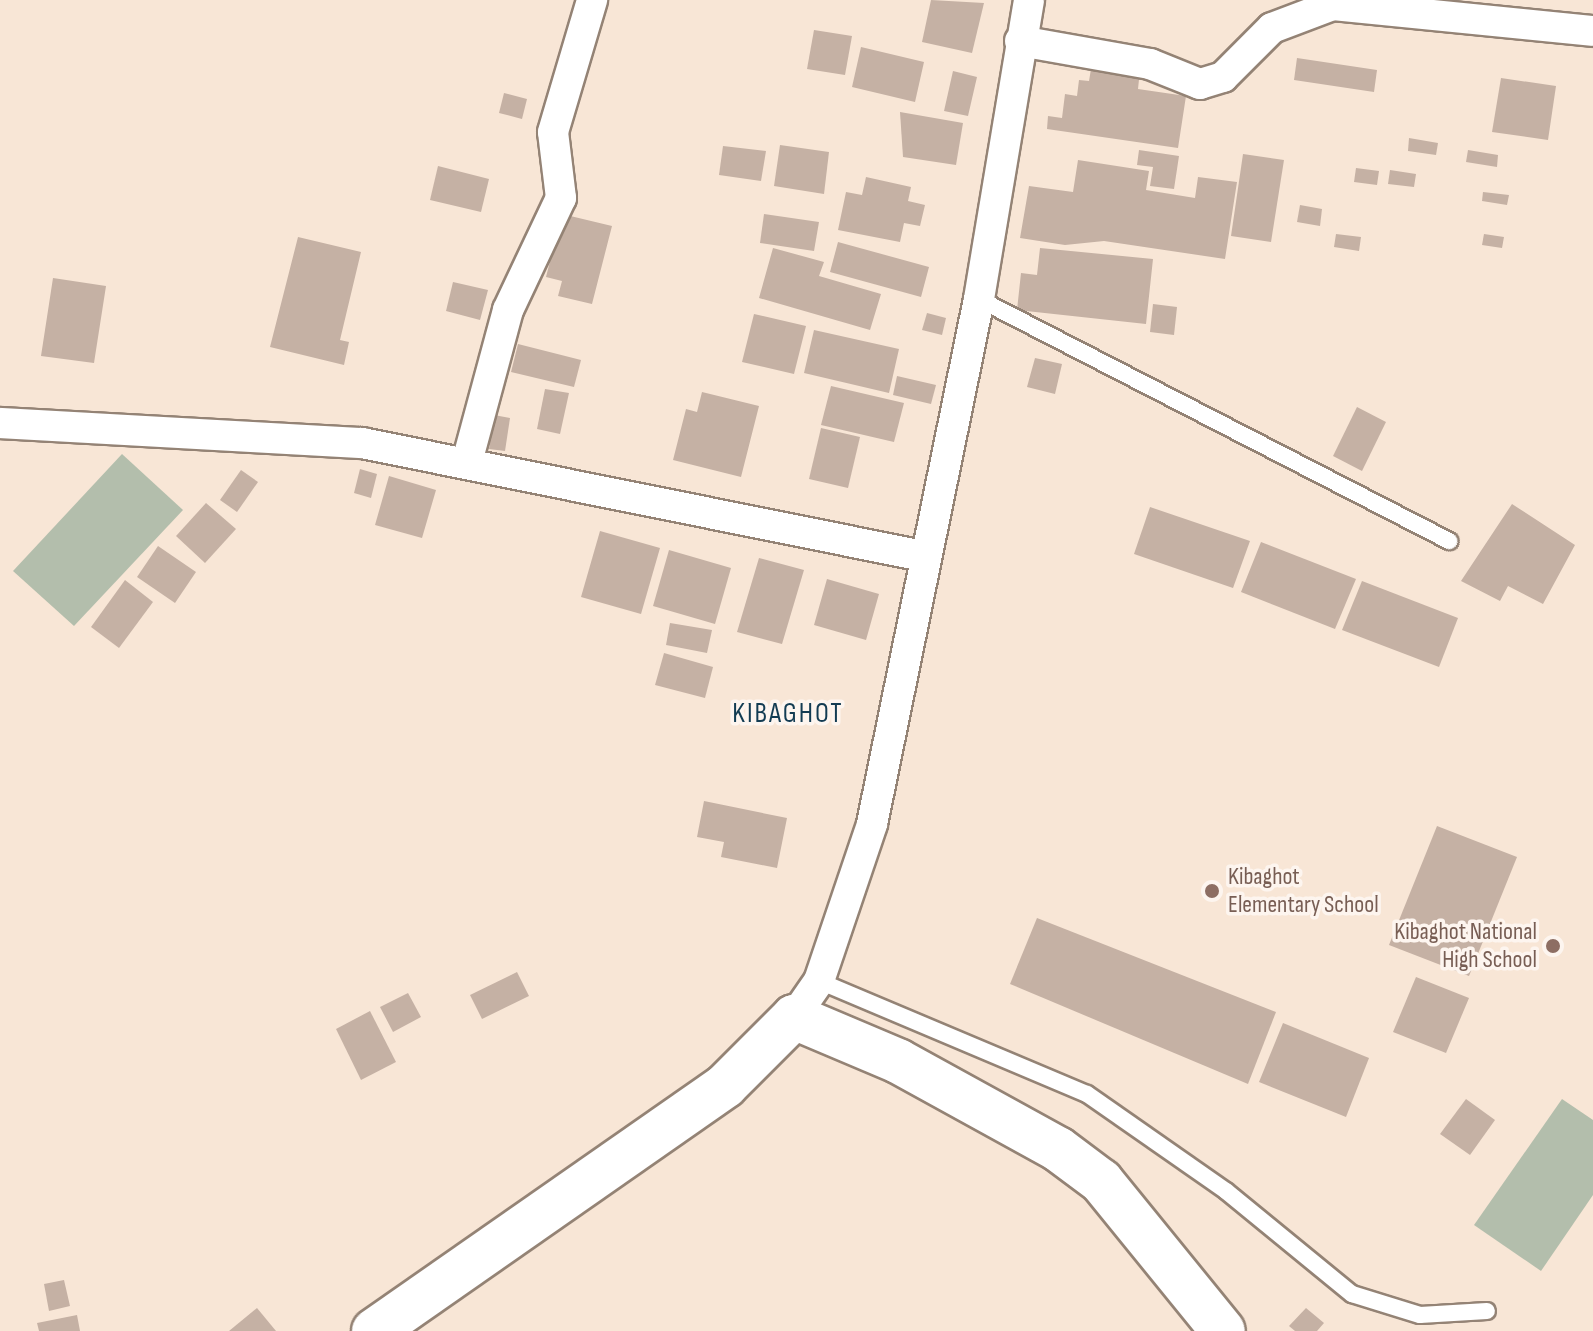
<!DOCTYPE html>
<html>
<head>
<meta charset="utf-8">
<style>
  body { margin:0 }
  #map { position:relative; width:1593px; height:1331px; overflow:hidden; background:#f8e6d6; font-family:"Sofia Sans Condensed",sans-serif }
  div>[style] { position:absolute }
  .green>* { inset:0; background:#b3beac }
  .building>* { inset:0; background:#c5b1a4 }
  .roads { filter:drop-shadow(2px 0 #948375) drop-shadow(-2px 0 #948375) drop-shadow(0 2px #948375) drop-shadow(0 -2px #948375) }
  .lane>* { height:16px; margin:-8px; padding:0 8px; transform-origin:8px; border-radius:8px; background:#fff }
  .street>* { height:30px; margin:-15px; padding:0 15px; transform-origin:15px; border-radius:15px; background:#fff }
  .secondary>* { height:44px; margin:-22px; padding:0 22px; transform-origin:22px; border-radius:22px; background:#fff }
  .dots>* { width:22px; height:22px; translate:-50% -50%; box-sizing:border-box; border:4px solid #fdf5ef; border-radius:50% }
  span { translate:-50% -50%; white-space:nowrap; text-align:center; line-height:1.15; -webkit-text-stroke:7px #fdf5ef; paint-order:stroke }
  .education-label { font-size:24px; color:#785e54 }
  .left { translate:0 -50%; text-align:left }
  .right { translate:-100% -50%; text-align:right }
  .quarter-label { font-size:28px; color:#133c53; letter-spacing:2px }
</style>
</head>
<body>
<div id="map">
  <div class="green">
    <div style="clip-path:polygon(122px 454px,183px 510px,74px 626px,13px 571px)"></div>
    <div style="clip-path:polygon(1562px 1099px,1593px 1120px,1593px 1195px,1541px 1271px,1474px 1225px)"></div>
  </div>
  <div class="building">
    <div style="clip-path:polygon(931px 0,984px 3px,972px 53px,922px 42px)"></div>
    <div style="clip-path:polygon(814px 30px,852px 36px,845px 75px,807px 69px)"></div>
    <div style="clip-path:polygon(861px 47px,924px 62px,915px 102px,852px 87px)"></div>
    <div style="clip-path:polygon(1297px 58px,1377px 70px,1374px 92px,1294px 80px)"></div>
    <div style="clip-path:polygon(1092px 63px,1140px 70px,1138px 89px,1186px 96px,1178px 148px,1047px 129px,1048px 116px,1062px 118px,1065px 94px,1077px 96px,1079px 80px,1089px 81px)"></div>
    <div style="clip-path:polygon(953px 71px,977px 77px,968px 116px,944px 111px)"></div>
    <div style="clip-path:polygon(1501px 78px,1556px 86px,1548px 140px,1492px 132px)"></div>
    <div style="clip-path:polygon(504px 93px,527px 99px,522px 119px,499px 113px)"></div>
    <div style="clip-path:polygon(900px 112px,963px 123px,956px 165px,903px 157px)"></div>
    <div style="clip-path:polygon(1409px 138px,1438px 143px,1436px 155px,1408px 151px)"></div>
    <div style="clip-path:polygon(780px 145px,829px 152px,824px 194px,774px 186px)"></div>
    <div style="clip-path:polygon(723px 146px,766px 151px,761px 181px,719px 175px)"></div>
    <div style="clip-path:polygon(1139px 150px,1179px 156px,1174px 189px,1150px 186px,1153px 167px,1137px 165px)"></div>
    <div style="clip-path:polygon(1468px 150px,1498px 155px,1497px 167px,1466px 162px)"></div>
    <div style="clip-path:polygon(1243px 154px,1284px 160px,1271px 242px,1231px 236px)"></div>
    <div style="clip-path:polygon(1078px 160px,1149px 171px,1146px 190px,1195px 198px,1198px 177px,1237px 182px,1225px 259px,1104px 241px,1065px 245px,1020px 238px,1029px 186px,1073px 192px)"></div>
    <div style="clip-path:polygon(438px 166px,489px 179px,481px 212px,430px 200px)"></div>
    <div style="clip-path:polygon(1356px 168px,1379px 171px,1377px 185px,1354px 182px)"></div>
    <div style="clip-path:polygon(1390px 170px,1416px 174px,1414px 187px,1388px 184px)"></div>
    <div style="clip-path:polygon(866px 177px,911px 187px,908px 201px,925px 205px,920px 226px,904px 223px,900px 242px,838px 230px,846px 192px,862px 195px)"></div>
    <div style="clip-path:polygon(1483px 192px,1509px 195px,1507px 205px,1482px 201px)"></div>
    <div style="clip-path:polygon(1300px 205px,1322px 209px,1320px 226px,1297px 222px)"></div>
    <div style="clip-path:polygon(562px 214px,612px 226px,592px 304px,558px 296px,562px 281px,546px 277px)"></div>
    <div style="clip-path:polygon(764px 214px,819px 222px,814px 251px,760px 243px)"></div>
    <div style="clip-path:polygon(1336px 234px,1361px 237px,1359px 251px,1334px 247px)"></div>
    <div style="clip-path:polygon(1484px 234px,1504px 237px,1502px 248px,1482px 245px)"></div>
    <div style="clip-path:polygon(298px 237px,361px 252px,340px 340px,349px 342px,344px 365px,270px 347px)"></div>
    <div style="clip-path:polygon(838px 242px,929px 267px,921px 297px,830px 272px)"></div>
    <div style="clip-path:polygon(773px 248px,824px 262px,819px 276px,881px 294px,870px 330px,759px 298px)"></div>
    <div style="clip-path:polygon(1040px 248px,1153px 259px,1146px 324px,1017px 310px,1021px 273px,1037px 275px)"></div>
    <div style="clip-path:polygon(53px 278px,106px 286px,94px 363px,41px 356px)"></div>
    <div style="clip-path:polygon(453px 282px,488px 290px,480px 320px,446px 311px)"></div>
    <div style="clip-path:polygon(1153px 304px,1177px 307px,1174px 335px,1150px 332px)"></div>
    <div style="clip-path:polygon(927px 313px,946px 318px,942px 335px,922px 330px)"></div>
    <div style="clip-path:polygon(754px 314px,806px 326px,794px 374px,742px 362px)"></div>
    <div style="clip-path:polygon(814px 330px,899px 349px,889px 393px,804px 373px)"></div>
    <div style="clip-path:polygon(518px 344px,581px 360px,574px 387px,511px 372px)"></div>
    <div style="clip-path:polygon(1035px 358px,1062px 364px,1055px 394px,1027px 387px)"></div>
    <div style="clip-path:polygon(897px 376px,936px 385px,931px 404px,893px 395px)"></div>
    <div style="clip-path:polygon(831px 386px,904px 403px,894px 442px,821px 425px)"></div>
    <div style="clip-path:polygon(545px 389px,569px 393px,560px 434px,537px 429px)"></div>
    <div style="clip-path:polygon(702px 392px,759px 406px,741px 477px,673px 460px,686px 409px,697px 412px)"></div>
    <div style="clip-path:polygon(1357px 407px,1386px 422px,1362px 471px,1333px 456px)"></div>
    <div style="clip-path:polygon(494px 415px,510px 418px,505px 451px,489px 449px)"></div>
    <div style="clip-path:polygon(821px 428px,860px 437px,848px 488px,809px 479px)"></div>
    <div style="clip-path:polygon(360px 469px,377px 474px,371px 498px,354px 493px)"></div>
    <div style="clip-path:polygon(241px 470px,258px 482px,237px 512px,220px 500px)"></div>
    <div style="clip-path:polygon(389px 476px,436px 490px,422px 538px,375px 525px)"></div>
    <div style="clip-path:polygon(206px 503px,236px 529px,205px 563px,176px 536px)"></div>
    <div style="clip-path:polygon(1512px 504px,1575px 545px,1543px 604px,1508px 586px,1500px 601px,1461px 581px)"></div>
    <div style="clip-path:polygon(1150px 507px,1250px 541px,1233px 588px,1134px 554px)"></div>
    <div style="clip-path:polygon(600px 531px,660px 548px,641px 614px,581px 597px)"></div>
    <div style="clip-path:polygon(1261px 542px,1356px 579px,1335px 629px,1241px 592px)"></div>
    <div style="clip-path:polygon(158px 546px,196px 572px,175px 603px,137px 577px)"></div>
    <div style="clip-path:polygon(669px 550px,731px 568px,715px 624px,653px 606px)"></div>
    <div style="clip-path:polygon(759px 558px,804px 570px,782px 644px,737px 632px)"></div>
    <div style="clip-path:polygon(827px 579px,879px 594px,866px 640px,814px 625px)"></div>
    <div style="clip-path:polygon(125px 580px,153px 602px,119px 648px,91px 627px)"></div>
    <div style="clip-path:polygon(1362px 581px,1458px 618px,1439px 667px,1342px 630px)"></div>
    <div style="clip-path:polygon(670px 623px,712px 630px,707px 653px,666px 645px)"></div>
    <div style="clip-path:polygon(664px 653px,713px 667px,705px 698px,655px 685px)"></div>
    <div style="clip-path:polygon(704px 801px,787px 818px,777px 868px,721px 857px,724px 842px,697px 837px)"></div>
    <div style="clip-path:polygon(1437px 826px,1517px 857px,1469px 976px,1389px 945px)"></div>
    <div style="clip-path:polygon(1037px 918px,1276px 1012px,1248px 1084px,1010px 984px)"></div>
    <div style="clip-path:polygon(517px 972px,529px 996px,482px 1019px,470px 995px)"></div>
    <div style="clip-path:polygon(1416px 977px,1469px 998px,1446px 1053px,1393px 1032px)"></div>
    <div style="clip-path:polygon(408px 993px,421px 1017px,393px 1032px,380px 1007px)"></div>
    <div style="clip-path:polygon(370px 1011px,396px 1062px,361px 1080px,336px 1029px)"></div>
    <div style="clip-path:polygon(1283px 1023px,1369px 1058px,1346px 1117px,1259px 1082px)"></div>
    <div style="clip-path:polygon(1466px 1099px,1495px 1120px,1470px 1155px,1440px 1134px)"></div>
    <div style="clip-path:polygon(64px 1280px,70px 1306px,49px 1311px,44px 1284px)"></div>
    <div style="clip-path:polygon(257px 1308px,276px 1331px,229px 1331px)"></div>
    <div style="clip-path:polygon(1306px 1308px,1324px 1323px,1317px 1331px,1295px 1331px,1289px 1326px)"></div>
    <div style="clip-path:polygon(77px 1315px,80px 1331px,39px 1331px,37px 1323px)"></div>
  </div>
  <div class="roads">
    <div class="lane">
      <div style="left:979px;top:299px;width:529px;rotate:27.24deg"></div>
      <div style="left:819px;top:981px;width:291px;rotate:22.9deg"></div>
      <div style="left:1087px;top:1094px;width:169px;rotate:34.9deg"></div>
      <div style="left:1226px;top:1191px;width:163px;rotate:39.3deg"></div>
      <div style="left:1352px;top:1294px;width:71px;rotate:17.2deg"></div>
      <div style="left:1420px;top:1315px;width:67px;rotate:-3.4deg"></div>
    </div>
    <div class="street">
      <div style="left:1020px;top:41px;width:132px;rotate:10deg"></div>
      <div style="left:1150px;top:64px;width:54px;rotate:21.8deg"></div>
      <div style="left:1200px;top:84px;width:24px;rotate:-17deg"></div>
      <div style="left:1223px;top:77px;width:69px;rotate:-45deg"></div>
      <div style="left:1272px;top:28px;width:65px;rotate:-20.7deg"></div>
      <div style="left:1333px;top:5px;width:261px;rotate:5.7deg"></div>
      <div style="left:0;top:423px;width:363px;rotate:3.2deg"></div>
      <div style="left:362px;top:443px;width:572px;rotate:11.39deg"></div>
      <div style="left:467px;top:462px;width:157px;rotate:-74.9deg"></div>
      <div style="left:508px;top:310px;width:124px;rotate:-64.7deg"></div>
      <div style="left:561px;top:198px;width:66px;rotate:-96.9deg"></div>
      <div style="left:553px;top:132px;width:138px;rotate:-73.5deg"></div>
      <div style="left:794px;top:1017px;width:44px;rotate:-55.2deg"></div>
      <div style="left:819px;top:981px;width:166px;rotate:-71.3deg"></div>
      <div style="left:872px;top:824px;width:536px;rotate:-78.48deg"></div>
      <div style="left:979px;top:299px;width:303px;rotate:-80.5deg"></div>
    </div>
    <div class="secondary">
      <div style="left:374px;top:1331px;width:428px;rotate:-34.9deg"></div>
      <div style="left:725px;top:1086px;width:98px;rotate:-45deg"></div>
      <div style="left:794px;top:1017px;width:113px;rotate:22.9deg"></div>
      <div style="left:898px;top:1061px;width:183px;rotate:28.8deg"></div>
      <div style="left:1058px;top:1149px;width:54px;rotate:36.7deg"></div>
      <div style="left:1101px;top:1181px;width:193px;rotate:50.9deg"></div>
    </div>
  </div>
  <div class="dots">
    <div style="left:1212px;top:891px;background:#8d6e63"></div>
    <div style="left:1553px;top:946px;background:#8d6e63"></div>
  </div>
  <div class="education-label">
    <span class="left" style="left:1228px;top:891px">Kibaghot<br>Elementary School</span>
    <span class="right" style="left:1537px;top:946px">Kibaghot National<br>High School</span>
  </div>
  <div class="quarter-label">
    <span style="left:788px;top:714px">KIBAGHOT</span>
  </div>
</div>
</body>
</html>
